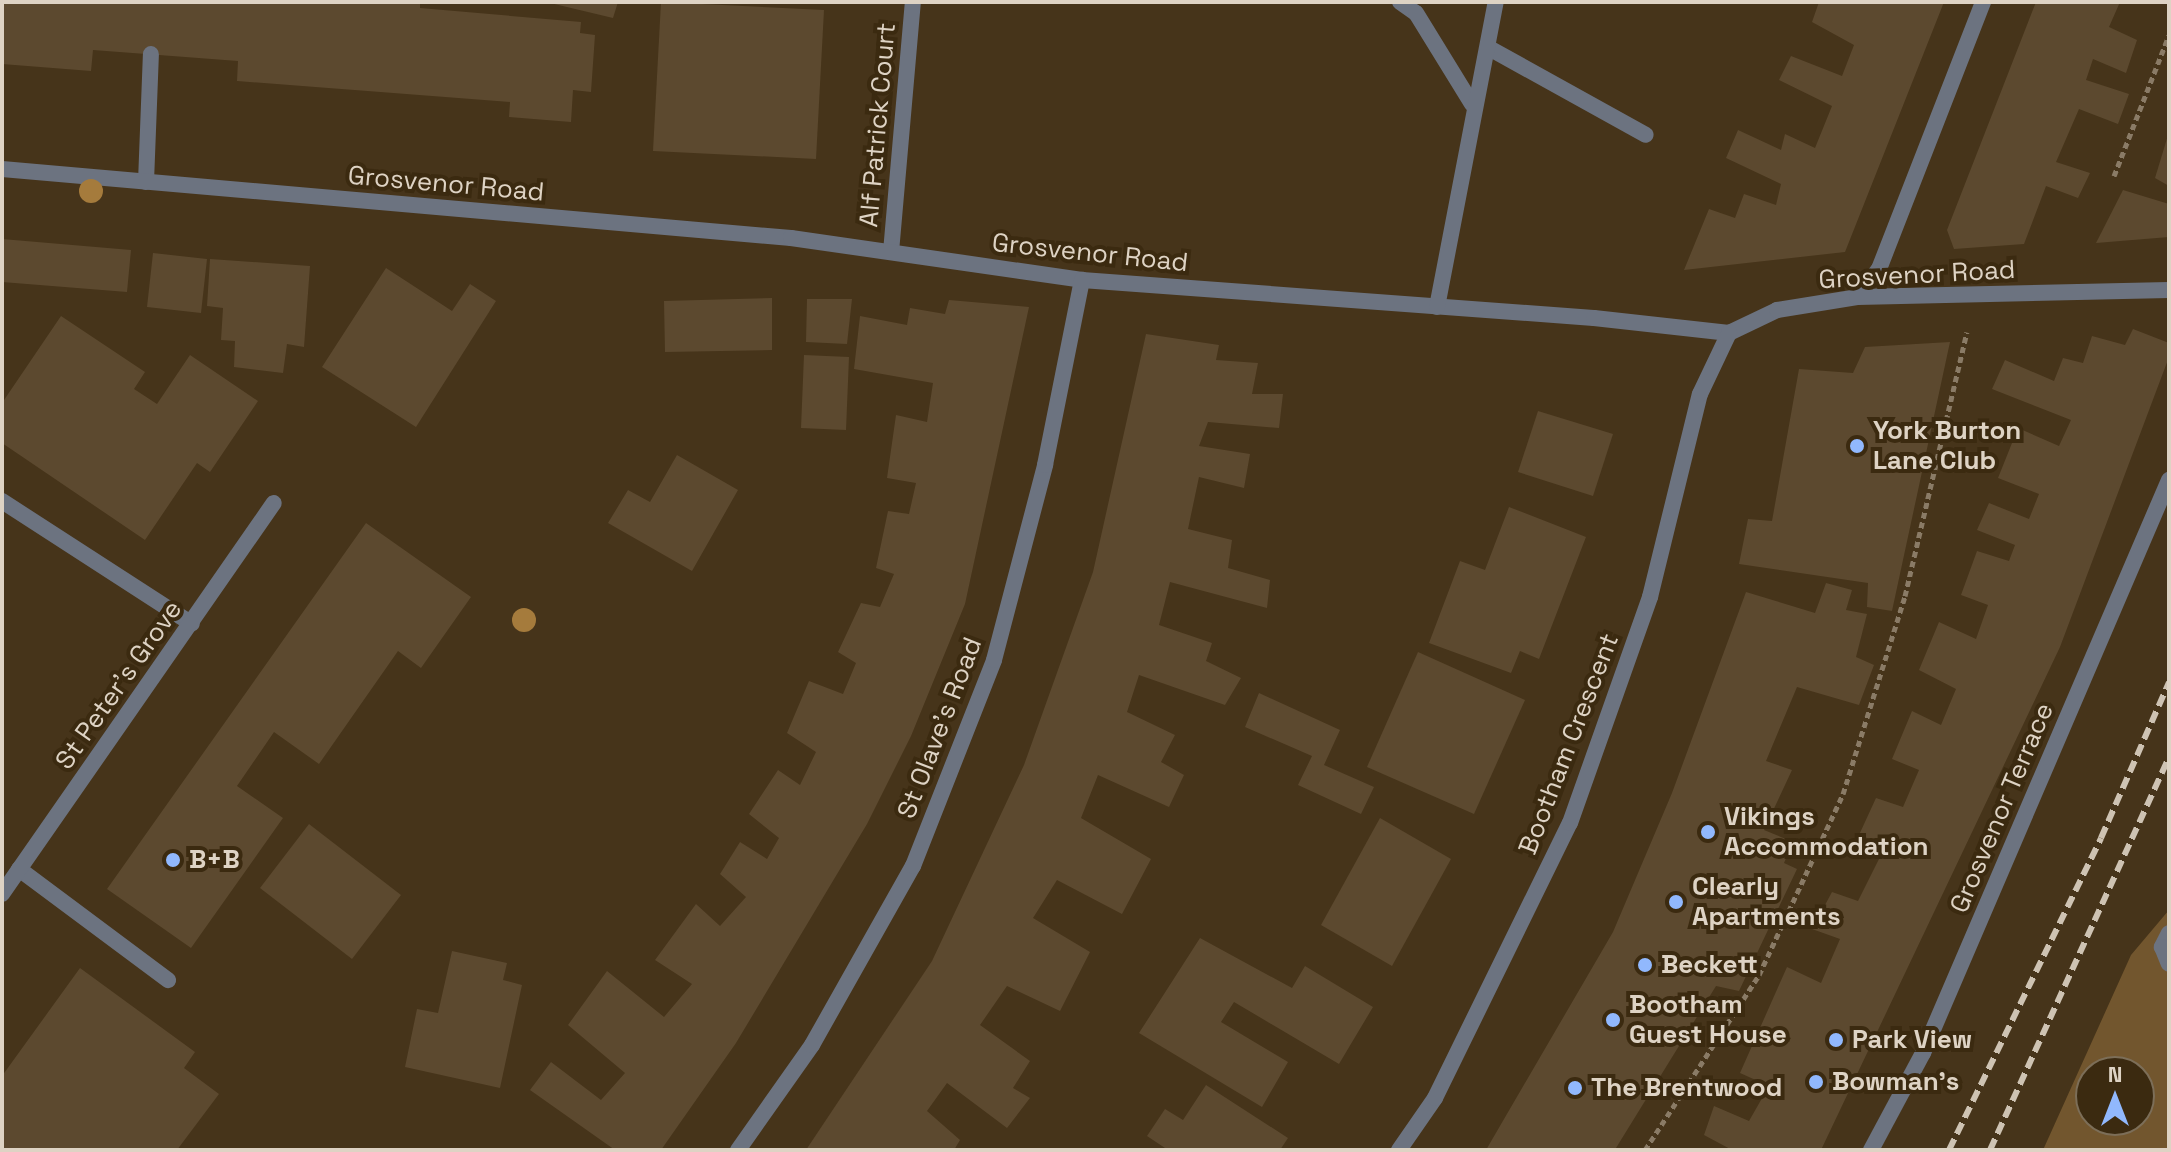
<!DOCTYPE html>
<html>
<head>
<meta charset="utf-8">
<style>
  body { margin:0 }
  #map { position:relative; width:2171px; height:1152px; overflow:hidden; background:#46341a; font-family:"Space Grotesk",sans-serif }
  div>[style] { position:absolute }
  .green>* { inset:0; background:#72562e }
  .building>* { inset:0; background:#5c492f }
  .path>* { height:5px; margin-top:-2.5px; transform-origin:0; background:repeating-linear-gradient(90deg,#8a7b66 0 6px,transparent 0 10px) }
  .service>* { height:16px; margin:-8px; padding:0 8px; transform-origin:8px; border-radius:8px; background:#6c7380 }
  .minor>* { height:16px; margin:-8px; padding:0 8px; transform-origin:8px; border-radius:8px; background:#6c7380 }
  .rail>* { height:6px; margin-top:-3px; transform-origin:0; background:repeating-linear-gradient(90deg,#cec3b3 0 12px,transparent 0 18px) }
  .trees>* { width:24px; height:24px; margin:-12px; border-radius:50%; background:#a57b3c }
  .dots>* { width:22px; height:22px; translate:-50% -50%; box-sizing:border-box; border:4px solid #3b2a10; border-radius:50% }
  span { translate:-50% -50%; white-space:nowrap; text-align:center; line-height:1.15; -webkit-text-stroke:8px #3b2a10; paint-order:stroke }
  .street-label { font-size:26px; color:#ded3c4 }
  .poi-label { font-size:26px; color:#ded3c4; font-weight:700 }
  .left { translate:0 -50%; text-align:left }
  .frame { position:absolute; inset:0; border:4px solid #ded3c4; pointer-events:none }
  .north { position:absolute; left:2075px; top:1056px; width:80px; height:80px; box-sizing:border-box; background:#3b2a10; border:2px solid #7c6e58; border-radius:50%; rotate:0deg; font-size:22px; font-weight:700; line-height:32px; text-align:center; color:#ded3c4 }
  .north::after { content:''; display:block; margin:auto; width:28px; height:36px; background:#91b8fd; clip-path:polygon(50% 0,100% 100%,50% 72%,0 100%) }
</style>
</head>
<body>
<div id="map">
  <div class="green">
    <div style="clip-path:polygon(evenodd,2169px 910px,2169px 1150px,2043px 1150px,2131px 955px,2169px 910px,2091px 1072px,2139px 1072px,2139px 1120px,2091px 1120px,2091px 1072px)"></div>
  </div>
  <div class="building">
    <div style="clip-path:polygon(2px 2px,420px 2px,420px 8px,581px 22px,580px 33px,595px 35px,591px 92px,573px 90px,571px 122px,509px 117px,510px 102px,237px 81px,238px 61px,93px 50px,91px 71px,2px 64px)"></div>
    <div style="clip-path:polygon(546px 2px,618px 2px,613px 18px)"></div>
    <div style="clip-path:polygon(661px 2px,824px 10px,816px 159px,653px 151px)"></div>
    <div style="clip-path:polygon(1819px 2px,1944px 2px,1845px 252px,1684px 270px,1709px 209px,1735px 218px,1744px 194px,1776px 205px,1781px 184px,1726px 158px,1738px 130px,1781px 150px,1785px 134px,1815px 148px,1832px 106px,1779px 80px,1791px 56px,1842px 76px,1854px 45px,1812px 22px)"></div>
    <div style="clip-path:polygon(2036px 2px,2120px 2px,2109px 27px,2137px 40px,2126px 73px,2093px 59px,2086px 80px,2129px 94px,2118px 124px,2079px 109px,2056px 162px,2090px 173px,2078px 198px,2046px 186px,2024px 244px,1954px 249px,1947px 230px)"></div>
    <div style="clip-path:polygon(2169px 132px,2169px 186px,2155px 178px)"></div>
    <div style="clip-path:polygon(2123px 190px,2169px 204px,2169px 237px,2096px 243px)"></div>
    <div style="clip-path:polygon(2px 239px,131px 250px,127px 292px,2px 282px)"></div>
    <div style="clip-path:polygon(153px 253px,207px 259px,201px 313px,147px 307px)"></div>
    <div style="clip-path:polygon(210px 259px,310px 266px,304px 347px,287px 344px,283px 373px,234px 367px,235px 341px,221px 340px,223px 308px,207px 306px)"></div>
    <div style="clip-path:polygon(386px 268px,452px 311px,470px 284px,496px 301px,416px 427px,322px 367px)"></div>
    <div style="clip-path:polygon(772px 298px,772px 350px,665px 352px,664px 301px)"></div>
    <div style="clip-path:polygon(807px 299px,852px 299px,847px 344px,806px 342px)"></div>
    <div style="clip-path:polygon(949px 300px,1029px 307px,965px 604px,911px 736px,867px 824px,736px 1043px,661px 1150px,615px 1150px,530px 1090px,551px 1062px,601px 1100px,625px 1073px,568px 1025px,607px 971px,664px 1017px,692px 984px,655px 960px,696px 904px,720px 926px,746px 897px,720px 874px,740px 842px,767px 859px,779px 838px,749px 814px,778px 770px,800px 785px,816px 752px,787px 733px,809px 681px,843px 694px,856px 663px,838px 652px,861px 603px,880px 607px,894px 574px,876px 568px,888px 511px,909px 514px,916px 483px,887px 478px,896px 415px,927px 422px,933px 383px,854px 369px,860px 316px,907px 325px,910px 308px,945px 314px)"></div>
    <div style="clip-path:polygon(61px 316px,145px 372px,134px 389px,157px 404px,190px 355px,258px 401px,210px 472px,197px 463px,145px 540px,2px 443px,2px 403px)"></div>
    <div style="clip-path:polygon(2133px 329px,2169px 343px,2169px 357px,2060px 647px,1821px 1150px,1732px 1150px,1704px 1135px,1714px 1106px,1749px 1121px,1769px 1086px,1740px 1073px,1787px 967px,1821px 983px,1840px 939px,1812px 929px,1832px 892px,1858px 901px,1886px 845px,1859px 835px,1876px 798px,1903px 807px,1919px 770px,1892px 759px,1912px 711px,1941px 725px,1956px 689px,1919px 670px,1939px 622px,1976px 639px,1988px 605px,1961px 595px,1977px 551px,2009px 561px,2015px 545px,1977px 530px,1989px 503px,2029px 519px,2039px 494px,1998px 478px,2018px 428px,2059px 446px,2071px 420px,1992px 389px,2005px 360px,2054px 381px,2063px 358px,2083px 363px,2092px 336px,2125px 345px)"></div>
    <div style="clip-path:polygon(1146px 334px,1219px 345px,1216px 360px,1258px 363px,1252px 394px,1283px 394px,1279px 428px,1208px 422px,1199px 446px,1250px 454px,1244px 488px,1199px 477px,1188px 529px,1232px 540px,1228px 568px,1270px 580px,1267px 608px,1170px 582px,1159px 625px,1212px 643px,1206px 661px,1241px 678px,1225px 705px,1139px 675px,1127px 712px,1175px 735px,1161px 762px,1184px 775px,1169px 807px,1098px 775px,1081px 818px,1151px 859px,1122px 914px,1057px 880px,1033px 918px,1090px 952px,1060px 1011px,1007px 986px,980px 1025px,1030px 1061px,1013px 1088px,1030px 1098px,1007px 1128px,947px 1083px,927px 1111px,960px 1140px,954px 1150px,806px 1150px,932px 961px,1024px 765px,1093px 572px)"></div>
    <div style="clip-path:polygon(1950px 342px,1892px 611px,1867px 607px,1868px 583px,1739px 564px,1748px 519px,1772px 521px,1799px 369px,1853px 373px,1865px 347px)"></div>
    <div style="clip-path:polygon(804px 355px,849px 357px,846px 430px,801px 428px)"></div>
    <div style="clip-path:polygon(1538px 411px,1613px 434px,1593px 496px,1518px 472px)"></div>
    <div style="clip-path:polygon(677px 455px,738px 490px,692px 571px,608px 523px,628px 490px,650px 502px)"></div>
    <div style="clip-path:polygon(1509px 507px,1586px 537px,1539px 659px,1520px 651px,1511px 673px,1429px 643px,1460px 561px,1485px 570px)"></div>
    <div style="clip-path:polygon(366px 523px,471px 597px,421px 668px,398px 651px,319px 764px,274px 732px,237px 786px,283px 818px,191px 948px,107px 889px)"></div>
    <div style="clip-path:polygon(1826px 583px,1852px 590px,1846px 610px,1867px 614px,1856px 657px,1874px 665px,1859px 705px,1797px 687px,1766px 761px,1792px 770px,1764px 830px,1793px 842px,1784px 863px,1797px 869px,1739px 991px,1716px 986px,1616px 1148px,1620px 1150px,1486px 1150px,1613px 932px,1672px 793px,1746px 592px,1815px 613px)"></div>
    <div style="clip-path:polygon(1418px 652px,1525px 700px,1474px 814px,1367px 767px)"></div>
    <div style="clip-path:polygon(1259px 693px,1340px 730px,1324px 765px,1374px 787px,1361px 814px,1298px 785px,1312px 756px,1245px 727px)"></div>
    <div style="clip-path:polygon(1380px 818px,1451px 859px,1392px 966px,1321px 925px)"></div>
    <div style="clip-path:polygon(309px 824px,401px 895px,352px 959px,260px 888px)"></div>
    <div style="clip-path:polygon(1200px 938px,1292px 988px,1305px 966px,1373px 1007px,1339px 1064px,1234px 1002px,1221px 1022px,1288px 1062px,1262px 1107px,1139px 1033px)"></div>
    <div style="clip-path:polygon(452px 951px,507px 963px,503px 980px,522px 985px,500px 1088px,405px 1067px,417px 1009px,438px 1013px)"></div>
    <div style="clip-path:polygon(80px 968px,195px 1052px,184px 1068px,219px 1094px,177px 1150px,2px 1150px,2px 1076px)"></div>
    <div style="clip-path:polygon(1206px 1085px,1288px 1138px,1280px 1150px,1168px 1150px,1147px 1136px,1165px 1109px,1183px 1120px)"></div>
  </div>
  <div class="path">
    <div style="left:2114px;top:176px;width:151px;rotate:-68.7deg"></div>
    <div style="left:1645px;top:1150px;width:209px;rotate:-56.9deg"></div>
    <div style="left:1759px;top:975px;width:200px;rotate:-65.1deg"></div>
    <div style="left:1843px;top:794px;width:207px;rotate:-72.6deg"></div>
    <div style="left:1905px;top:596px;width:271px;rotate:-76.8deg"></div>
  </div>
  <div class="service">
    <div style="left:1489px;top:48px;width:179px;rotate:29deg"></div>
    <div style="left:146px;top:182px;width:128px;rotate:-87.8deg"></div>
    <div style="left:891px;top:252px;width:251px;rotate:-85deg"></div>
    <div style="left:2px;top:501px;width:226px;rotate:32.9deg"></div>
    <div style="left:19px;top:869px;width:186px;rotate:36.7deg"></div>
    <div style="left:2169px;top:933px;width:16px;rotate:117deg"></div>
    <div style="left:2162px;top:947px;width:18px;rotate:68deg"></div>
  </div>
  <div class="minor">
    <div style="left:1400px;top:2px;width:19px;rotate:35deg"></div>
    <div style="left:1416px;top:13px;width:107px;rotate:58.4deg"></div>
    <div style="left:2px;top:169px;width:792px;rotate:5deg"></div>
    <div style="left:791px;top:238px;width:294px;rotate:8.2deg"></div>
    <div style="left:1082px;top:280px;width:513px;rotate:4.24deg"></div>
    <div style="left:1594px;top:318px;width:136px;rotate:6.3deg"></div>
    <div style="left:1729px;top:333px;width:53px;rotate:-25.6deg"></div>
    <div style="left:1777px;top:310px;width:81px;rotate:-9.2deg"></div>
    <div style="left:1857px;top:297px;width:312px;rotate:-1.3deg"></div>
    <div style="left:1857px;top:297px;width:36px;rotate:-52deg"></div>
    <div style="left:1879px;top:269px;width:287px;rotate:-68.7deg"></div>
    <div style="left:1437px;top:307px;width:311px;rotate:-79.1deg"></div>
    <div style="left:2px;top:894px;width:476px;rotate:-55.2deg"></div>
    <div style="left:738px;top:1150px;width:128px;rotate:-54.8deg"></div>
    <div style="left:812px;top:1045px;width:206px;rotate:-60.6deg"></div>
    <div style="left:913px;top:866px;width:221px;rotate:-68.5deg"></div>
    <div style="left:994px;top:660px;width:202px;rotate:-75.3deg"></div>
    <div style="left:1045px;top:465px;width:189px;rotate:-78.7deg"></div>
    <div style="left:1399px;top:1150px;width:63px;rotate:-55.3deg"></div>
    <div style="left:1435px;top:1098px;width:306px;rotate:-63.9deg"></div>
    <div style="left:1570px;top:823px;width:240px;rotate:-70.5deg"></div>
    <div style="left:1650px;top:597px;width:209px;rotate:-76.2deg"></div>
    <div style="left:1700px;top:394px;width:68px;rotate:-64.6deg"></div>
    <div style="left:1871px;top:1150px;width:110px;rotate:-61.8deg"></div>
    <div style="left:1923px;top:1053px;width:624px;rotate:-66.77deg"></div>
  </div>
  <div class="rail">
    <div style="left:1949px;top:1150px;width:347px;rotate:-64deg"></div>
    <div style="left:2101px;top:838px;width:170px;rotate:-66.4deg"></div>
    <div style="left:1990px;top:1150px;width:431px;rotate:-65.5deg"></div>
  </div>
  <div class="trees">
    <div style="left:91px;top:191px"></div>
    <div style="left:524px;top:620px"></div>
  </div>
  <div class="dots">
    <div style="left:1857px;top:446px;background:#91b8fd"></div>
    <div style="left:1708px;top:832px;background:#91b8fd"></div>
    <div style="left:173px;top:860px;background:#91b8fd"></div>
    <div style="left:1676px;top:902px;background:#91b8fd"></div>
    <div style="left:1645px;top:965px;background:#91b8fd"></div>
    <div style="left:1613px;top:1020px;background:#91b8fd"></div>
    <div style="left:1836px;top:1040px;background:#91b8fd"></div>
    <div style="left:1816px;top:1082px;background:#91b8fd"></div>
    <div style="left:1575px;top:1088px;background:#91b8fd"></div>
  </div>
  <div class="street-label">
    <span style="left:878px;top:125px;rotate:-85deg">Alf Patrick Court</span>
    <span style="left:446px;top:184px;rotate:5deg">Grosvenor Road</span>
    <span style="left:1090px;top:253px;rotate:6deg">Grosvenor Road</span>
    <span style="left:1917px;top:275px;rotate:-3deg">Grosvenor Road</span>
    <span style="left:119px;top:685px;rotate:-55deg">St Peter's Grove</span>
    <span style="left:940px;top:728px;rotate:-69deg">St Olave's Road</span>
    <span style="left:1569px;top:744px;rotate:-69deg">Bootham Crescent</span>
    <span style="left:2002px;top:808px;rotate:-67deg">Grosvenor Terrace</span>
  </div>
  <div class="poi-label">
    <span class="left" style="left:1873px;top:446px">York Burton<br>Lane Club</span>
    <span class="left" style="left:1724px;top:832px">Vikings<br>Accommodation</span>
    <span class="left" style="left:189px;top:860px">B+B</span>
    <span class="left" style="left:1692px;top:902px">Clearly<br>Apartments</span>
    <span class="left" style="left:1661px;top:965px">Beckett</span>
    <span class="left" style="left:1629px;top:1020px">Bootham<br>Guest House</span>
    <span class="left" style="left:1852px;top:1040px">Park View</span>
    <span class="left" style="left:1832px;top:1082px">Bowman's</span>
    <span class="left" style="left:1591px;top:1088px">The Brentwood</span>
  </div>
  <div class="frame"></div>
  <div class="north">N</div>
</div>
</body>
</html>
